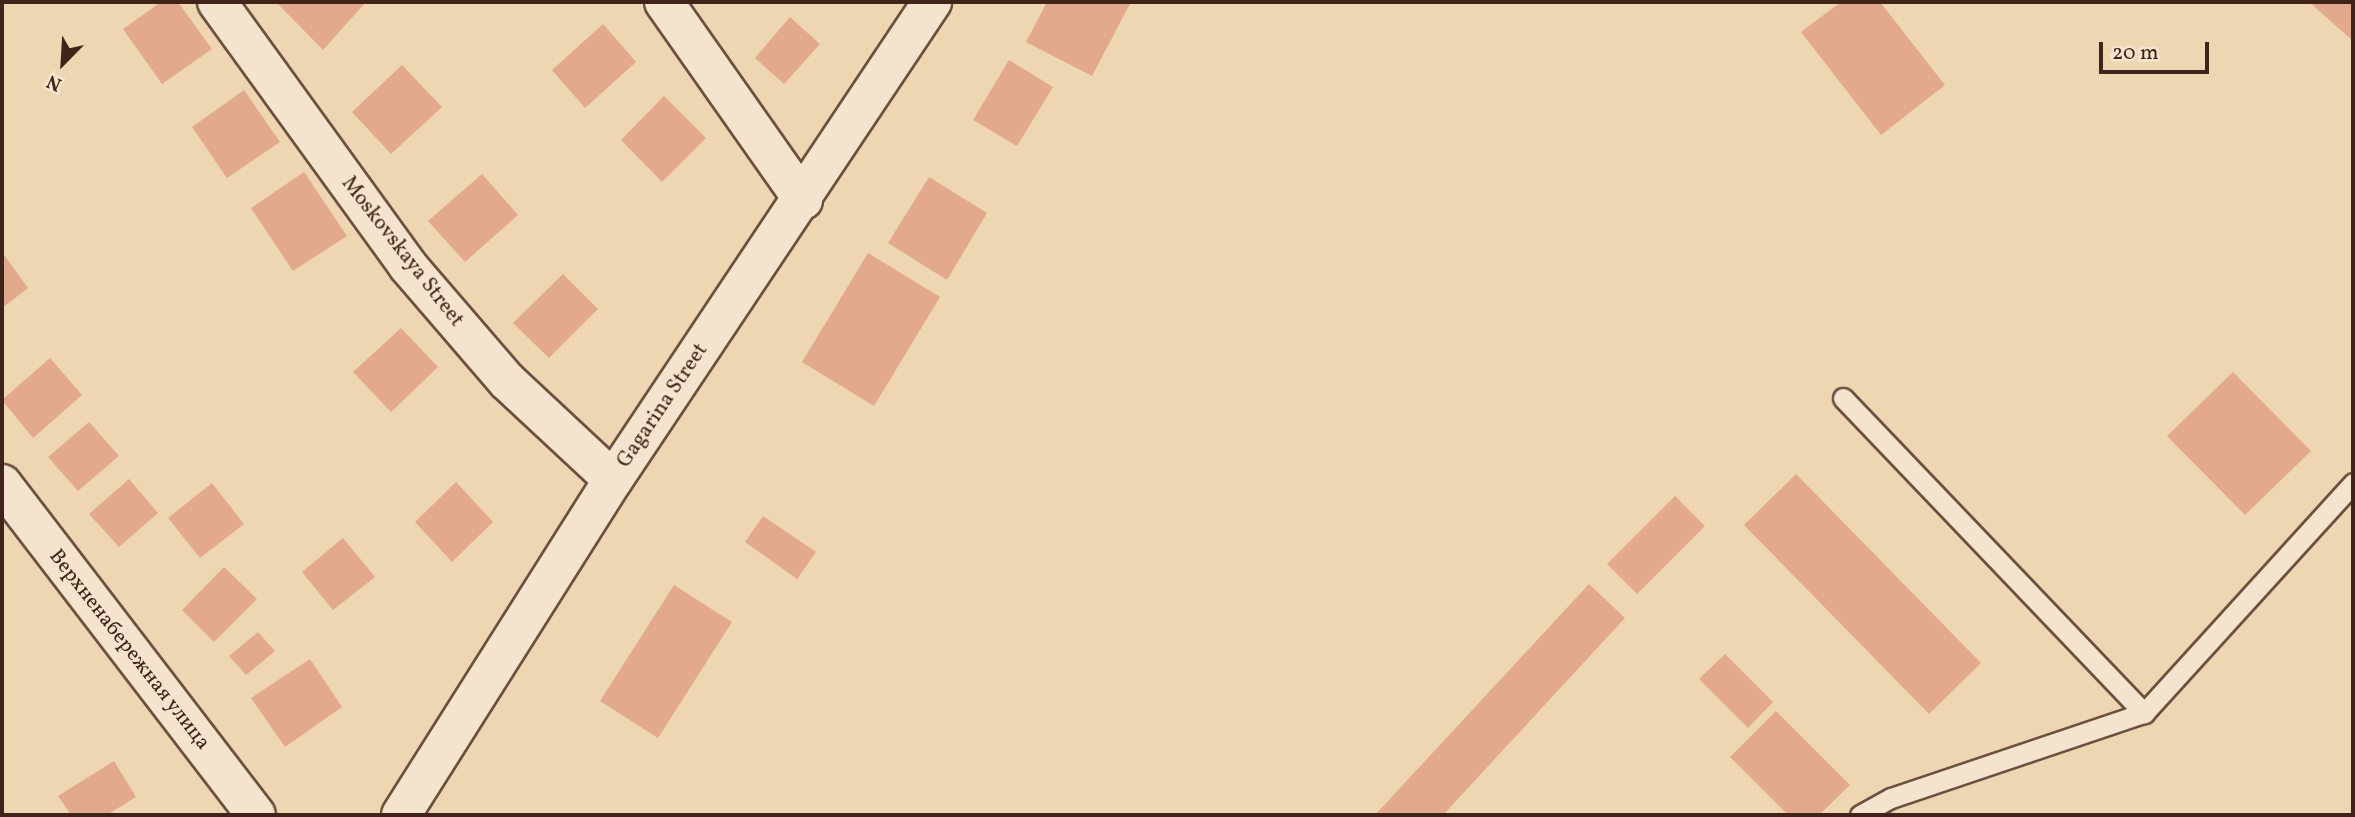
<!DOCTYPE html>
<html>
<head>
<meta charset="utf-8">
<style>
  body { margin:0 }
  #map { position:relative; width:2355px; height:817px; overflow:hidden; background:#eed6b3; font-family:Vollkorn,serif }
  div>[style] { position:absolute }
  .building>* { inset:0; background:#e2a98d }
  .roads { filter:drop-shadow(2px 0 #6c5040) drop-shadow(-2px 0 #6c5040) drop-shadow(0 2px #6c5040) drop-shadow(0 -2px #6c5040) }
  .service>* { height:19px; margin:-9.5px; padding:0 9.5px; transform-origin:9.5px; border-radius:9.5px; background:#f4e4ce }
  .minor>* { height:38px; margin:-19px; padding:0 19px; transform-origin:19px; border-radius:19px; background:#f4e4ce }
  .tertiary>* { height:38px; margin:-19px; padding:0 19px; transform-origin:19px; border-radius:19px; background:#f4e4ce }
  span { translate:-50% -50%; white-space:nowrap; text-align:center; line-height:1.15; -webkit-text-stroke:7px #f4e4ce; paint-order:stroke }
  .street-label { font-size:21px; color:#412419 }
  .frame { position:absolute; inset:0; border:4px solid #412419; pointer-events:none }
  .north { position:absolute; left:28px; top:28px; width:70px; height:70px; -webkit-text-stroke:5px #f4e4ce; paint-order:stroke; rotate:204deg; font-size:19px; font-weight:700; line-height:28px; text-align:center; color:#412419 }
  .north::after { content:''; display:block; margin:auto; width:24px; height:32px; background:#412419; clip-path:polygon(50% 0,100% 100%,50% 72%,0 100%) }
  .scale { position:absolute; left:2099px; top:42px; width:110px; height:32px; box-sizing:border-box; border:4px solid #412419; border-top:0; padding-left:9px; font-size:21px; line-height:24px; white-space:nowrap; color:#412419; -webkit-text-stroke:5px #f4e4ce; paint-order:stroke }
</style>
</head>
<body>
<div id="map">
  <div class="building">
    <div style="clip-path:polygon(161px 2px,178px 2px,212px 49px,162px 84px,123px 29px)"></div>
    <div style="clip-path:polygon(276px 2px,366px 2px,323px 50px)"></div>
    <div style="clip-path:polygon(1047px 2px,1131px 2px,1092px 76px,1026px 42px)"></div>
    <div style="clip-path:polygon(1841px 2px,1880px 2px,1945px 85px,1881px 135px,1801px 32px)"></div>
    <div style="clip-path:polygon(2309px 2px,2353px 2px,2353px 41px)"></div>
    <div style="clip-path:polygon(790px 17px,820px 44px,784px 84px,755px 58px)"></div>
    <div style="clip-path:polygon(603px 24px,636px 62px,585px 108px,552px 70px)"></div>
    <div style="clip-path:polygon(1009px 60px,1053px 87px,1017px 146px,973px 120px)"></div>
    <div style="clip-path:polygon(402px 65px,442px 107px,391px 154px,352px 112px)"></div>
    <div style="clip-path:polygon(244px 90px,280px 142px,227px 178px,192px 127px)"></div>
    <div style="clip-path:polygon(664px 96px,706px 138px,662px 182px,621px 140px)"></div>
    <div style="clip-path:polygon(304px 172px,347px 236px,293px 271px,251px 208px)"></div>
    <div style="clip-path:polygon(482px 174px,518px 215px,465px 262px,428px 221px)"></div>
    <div style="clip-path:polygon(929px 177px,987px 213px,947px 280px,888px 243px)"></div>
    <div style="clip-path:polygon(2px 252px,28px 288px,2px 308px)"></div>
    <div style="clip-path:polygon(868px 253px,940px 297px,874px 406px,802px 362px)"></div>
    <div style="clip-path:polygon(563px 274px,598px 309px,549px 358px,513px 323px)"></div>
    <div style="clip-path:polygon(401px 328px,438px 367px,391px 412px,353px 372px)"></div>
    <div style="clip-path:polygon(50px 358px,82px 395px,33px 438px,2px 400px)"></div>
    <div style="clip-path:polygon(2233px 372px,2311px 451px,2245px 515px,2167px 436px)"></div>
    <div style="clip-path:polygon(89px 422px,119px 456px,78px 491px,48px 457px)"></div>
    <div style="clip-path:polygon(1796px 474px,1981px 663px,1929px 714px,1744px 525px)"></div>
    <div style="clip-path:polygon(129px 479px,158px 513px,119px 547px,89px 514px)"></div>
    <div style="clip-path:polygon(456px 482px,493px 522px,452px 562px,415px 522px)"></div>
    <div style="clip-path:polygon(212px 483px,244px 524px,200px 558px,168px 518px)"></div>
    <div style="clip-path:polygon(1675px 496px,1705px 526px,1637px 594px,1607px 564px)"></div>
    <div style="clip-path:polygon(763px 516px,816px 552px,797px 579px,745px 542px)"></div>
    <div style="clip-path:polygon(343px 538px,375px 577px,333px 610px,302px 572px)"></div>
    <div style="clip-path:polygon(224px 567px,257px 599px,214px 642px,182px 610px)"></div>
    <div style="clip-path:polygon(1589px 584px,1625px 618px,1443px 815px,1375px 815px)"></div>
    <div style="clip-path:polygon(674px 585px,732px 622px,658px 738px,600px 701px)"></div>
    <div style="clip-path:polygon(258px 632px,275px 651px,246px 675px,229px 656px)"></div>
    <div style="clip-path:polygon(1725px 654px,1773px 702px,1748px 728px,1699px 679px)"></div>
    <div style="clip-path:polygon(310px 659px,342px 707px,285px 747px,251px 698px)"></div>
    <div style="clip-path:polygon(1776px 711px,1850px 785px,1819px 815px,1788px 815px,1730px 757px)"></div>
    <div style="clip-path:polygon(114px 761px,136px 797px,107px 815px,71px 815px,58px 796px)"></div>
  </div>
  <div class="roads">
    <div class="service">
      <div style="left:1843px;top:398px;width:436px;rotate:46.3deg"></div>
      <div style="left:1860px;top:815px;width:35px;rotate:-29deg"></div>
      <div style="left:1891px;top:798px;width:267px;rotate:-18.6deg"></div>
      <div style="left:2144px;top:713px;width:311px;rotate:-47.7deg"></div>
    </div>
    <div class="minor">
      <div style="left:217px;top:2px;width:326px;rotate:54.1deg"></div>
      <div style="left:408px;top:266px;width:152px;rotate:49.3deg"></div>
      <div style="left:507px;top:381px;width:145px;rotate:43deg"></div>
      <div style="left:664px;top:2px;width:242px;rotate:54.9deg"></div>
      <div style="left:2px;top:484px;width:417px;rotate:52.5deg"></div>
    </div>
    <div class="tertiary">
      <div style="left:401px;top:815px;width:396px;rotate:-57.7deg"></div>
      <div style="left:613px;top:480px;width:575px;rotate:-56.28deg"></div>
    </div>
  </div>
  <div class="street-label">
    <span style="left:402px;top:252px;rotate:52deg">Moskovskaya Street</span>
    <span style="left:663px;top:406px;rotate:-56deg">Gagarina Street</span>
    <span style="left:129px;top:650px;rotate:52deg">Верхненабережная улица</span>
  </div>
  <div class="frame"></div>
  <div class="north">N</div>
  <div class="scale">20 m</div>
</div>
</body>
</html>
